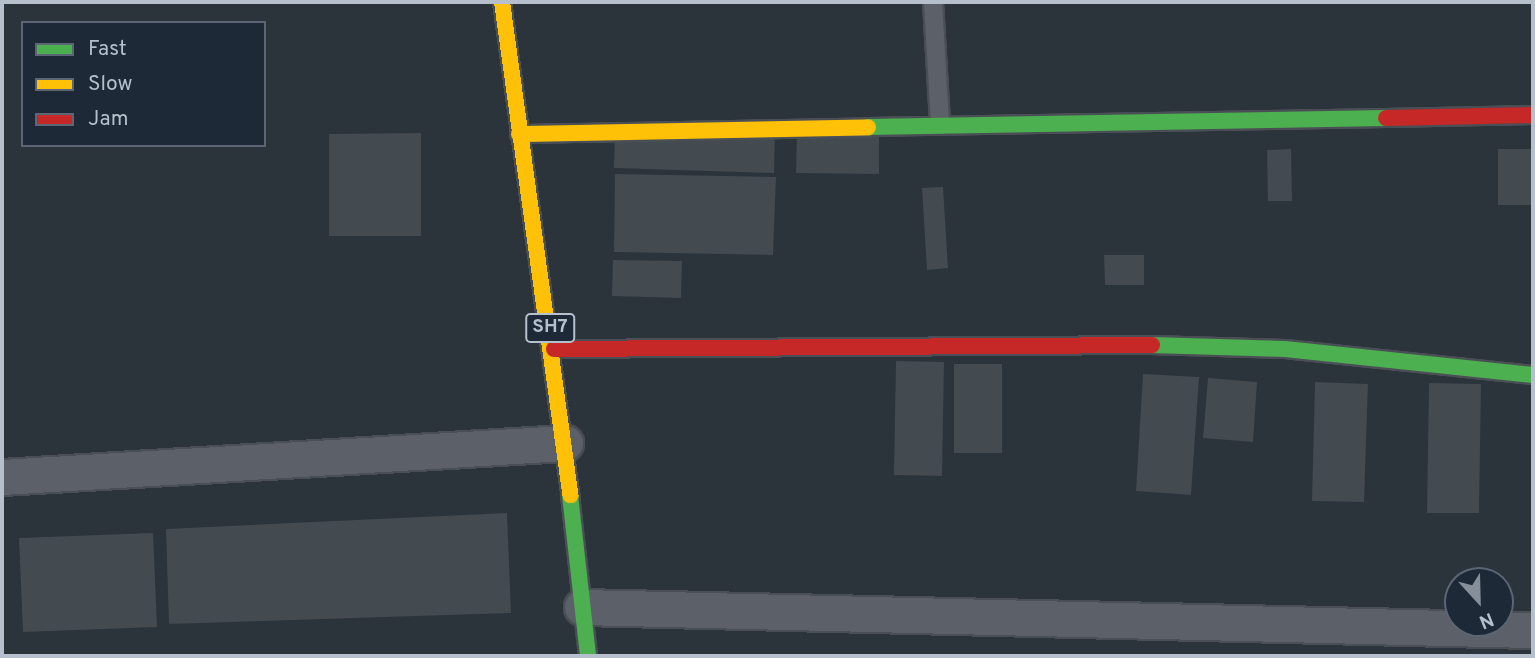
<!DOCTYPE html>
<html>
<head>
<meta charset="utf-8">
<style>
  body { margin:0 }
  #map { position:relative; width:1535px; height:658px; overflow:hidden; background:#2b333b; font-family:Overpass,sans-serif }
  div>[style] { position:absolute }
  .building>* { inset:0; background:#434a50 }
  .roads { filter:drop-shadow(2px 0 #4a4f55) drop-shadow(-2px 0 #4a4f55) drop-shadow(0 2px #4a4f55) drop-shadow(0 -2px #4a4f55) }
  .lane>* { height:18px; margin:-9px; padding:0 9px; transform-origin:9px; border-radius:9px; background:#5c6169 }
  .street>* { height:35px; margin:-17.5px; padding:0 17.5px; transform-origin:17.5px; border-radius:17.5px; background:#5c6169 }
  .fast>* { height:16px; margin:-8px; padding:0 8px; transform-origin:8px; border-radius:8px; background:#4caf50 }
  .slow>* { height:16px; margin:-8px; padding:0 8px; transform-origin:8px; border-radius:8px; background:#ffc107 }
  .jam>* { height:16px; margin:-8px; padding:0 8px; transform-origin:8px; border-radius:8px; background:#c62828 }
  span { translate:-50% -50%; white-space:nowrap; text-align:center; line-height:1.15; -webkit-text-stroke:5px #1e2937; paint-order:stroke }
  .shield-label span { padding:2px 5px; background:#1e2937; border:2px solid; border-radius:5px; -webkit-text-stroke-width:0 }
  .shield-label { font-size:19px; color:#b6bfcc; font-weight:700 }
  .frame { position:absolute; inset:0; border:4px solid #b6bfcc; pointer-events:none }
  .legend { position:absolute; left:21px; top:21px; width:245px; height:126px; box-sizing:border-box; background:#1e2937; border:2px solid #5b6573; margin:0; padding:9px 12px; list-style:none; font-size:21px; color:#b6bfcc }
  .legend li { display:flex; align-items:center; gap:14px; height:35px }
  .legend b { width:35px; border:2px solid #5b6573 }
  .north { position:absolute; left:1444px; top:567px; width:70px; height:70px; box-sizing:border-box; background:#1e2937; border:2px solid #5b6573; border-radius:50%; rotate:158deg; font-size:19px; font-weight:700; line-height:28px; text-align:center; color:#b6bfcc }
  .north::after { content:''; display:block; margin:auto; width:24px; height:32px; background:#858e99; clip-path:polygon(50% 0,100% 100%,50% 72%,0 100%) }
</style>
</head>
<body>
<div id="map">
  <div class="building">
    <div style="clip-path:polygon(615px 129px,775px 133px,774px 173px,614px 168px)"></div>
    <div style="clip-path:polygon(797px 131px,879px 133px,879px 174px,796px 173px)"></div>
    <div style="clip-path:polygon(421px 133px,421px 236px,329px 236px,329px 134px)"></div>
    <div style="clip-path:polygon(1291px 149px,1292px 201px,1268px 201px,1267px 150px)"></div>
    <div style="clip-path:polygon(1498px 149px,1533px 149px,1533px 205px,1498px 205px)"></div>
    <div style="clip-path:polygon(615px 174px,776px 177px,773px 255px,614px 252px)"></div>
    <div style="clip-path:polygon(943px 187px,948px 268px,927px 270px,922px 188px)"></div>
    <div style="clip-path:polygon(1104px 255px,1144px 255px,1144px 285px,1105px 285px)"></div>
    <div style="clip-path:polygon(613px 260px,682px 261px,681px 298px,612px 296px)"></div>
    <div style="clip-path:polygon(896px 361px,944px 362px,942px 476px,894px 475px)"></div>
    <div style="clip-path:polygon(954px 364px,1002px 364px,1002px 453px,954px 453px)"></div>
    <div style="clip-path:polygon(1143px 374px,1199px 377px,1191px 495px,1136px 491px)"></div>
    <div style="clip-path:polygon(1208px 378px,1257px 382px,1253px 442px,1203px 438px)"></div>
    <div style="clip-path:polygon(1315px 382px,1368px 384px,1364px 502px,1312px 501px)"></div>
    <div style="clip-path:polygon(1429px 383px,1481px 384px,1479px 513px,1427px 513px)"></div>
    <div style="clip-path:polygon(507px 513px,511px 613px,169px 624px,166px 529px)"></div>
    <div style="clip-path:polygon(153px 533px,157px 627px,23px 632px,19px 538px)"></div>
  </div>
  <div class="roads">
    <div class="lane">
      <div style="left:933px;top:2px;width:123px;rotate:86.7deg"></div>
    </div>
    <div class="street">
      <div style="left:2px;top:477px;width:564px;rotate:-3.46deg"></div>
      <div style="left:582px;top:607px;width:951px;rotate:1.39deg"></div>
    </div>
    <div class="fast">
      <div style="left:868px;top:127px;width:518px;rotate:-1deg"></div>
      <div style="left:1152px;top:345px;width:133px;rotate:1.7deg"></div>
      <div style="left:1285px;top:349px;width:249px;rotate:6deg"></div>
      <div style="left:570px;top:495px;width:162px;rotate:83.6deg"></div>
    </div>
    <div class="slow">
      <div style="left:502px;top:2px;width:498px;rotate:82.1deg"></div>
      <div style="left:519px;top:134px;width:349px;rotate:-1.1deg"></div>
    </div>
    <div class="jam">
      <div style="left:1386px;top:118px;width:147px;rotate:-1.2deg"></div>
      <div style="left:554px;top:349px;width:598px;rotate:-0.38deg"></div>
    </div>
  </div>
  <div class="shield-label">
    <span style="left:550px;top:328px">SH7</span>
  </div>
  <div class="frame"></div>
  <ul class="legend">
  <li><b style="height:9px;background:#4caf50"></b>Fast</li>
  <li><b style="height:9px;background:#ffc107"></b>Slow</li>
  <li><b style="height:9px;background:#c62828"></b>Jam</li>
  </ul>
  <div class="north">N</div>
</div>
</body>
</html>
